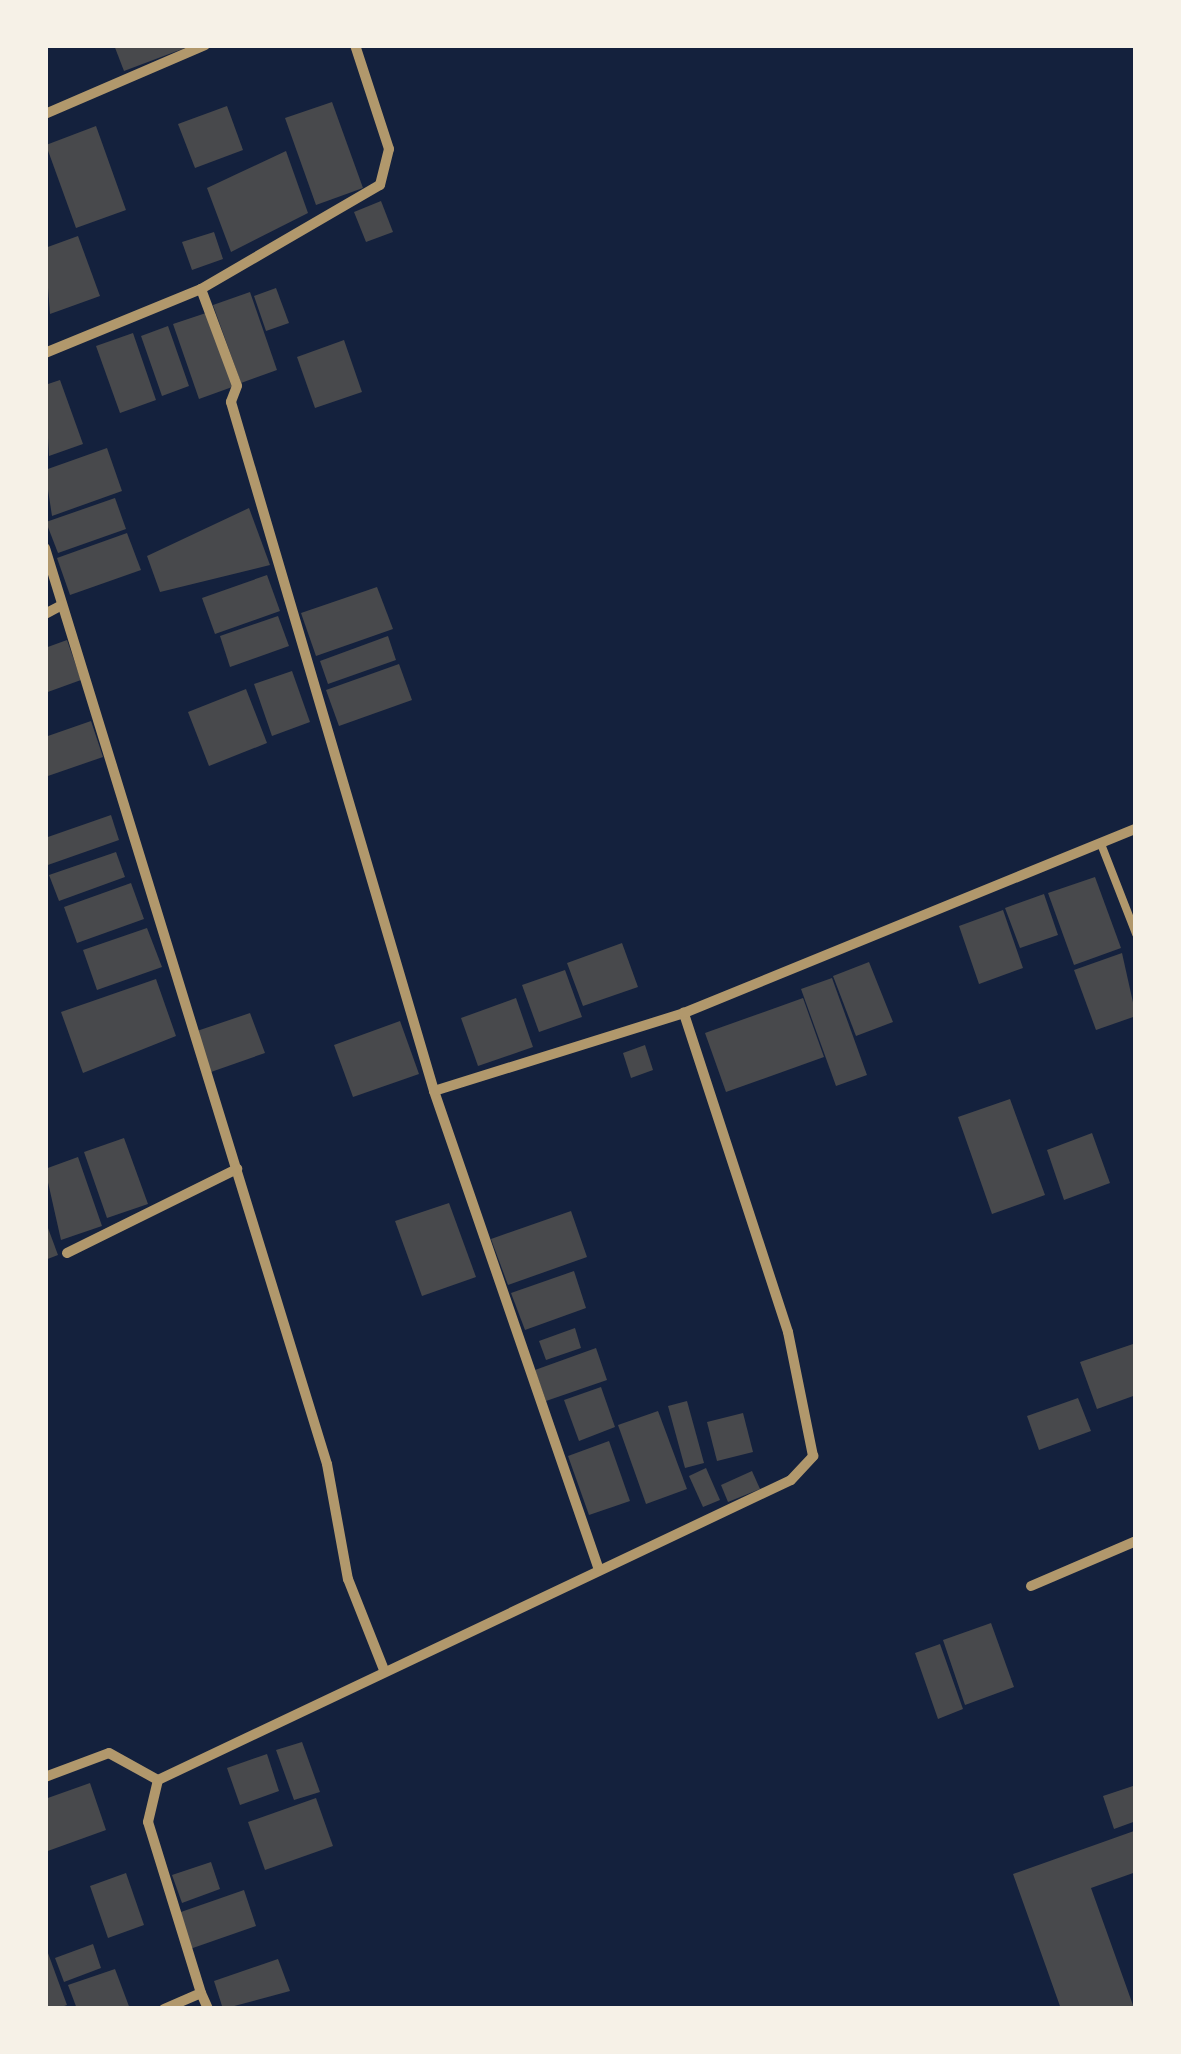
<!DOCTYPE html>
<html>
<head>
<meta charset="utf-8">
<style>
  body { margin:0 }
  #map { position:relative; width:1181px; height:2054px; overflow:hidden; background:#14213d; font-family:Overpass,sans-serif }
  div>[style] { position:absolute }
  .building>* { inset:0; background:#48494c }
  .service>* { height:8px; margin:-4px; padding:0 4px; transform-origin:4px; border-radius:4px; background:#b1986c }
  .minor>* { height:10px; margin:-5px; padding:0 5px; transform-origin:5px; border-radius:5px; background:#b1986c }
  span { translate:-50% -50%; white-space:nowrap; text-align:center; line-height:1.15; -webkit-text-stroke:8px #f6f1e7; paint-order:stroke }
  .frame { position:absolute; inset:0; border:48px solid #f6f1e7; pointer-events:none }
</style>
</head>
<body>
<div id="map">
  <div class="building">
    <div style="clip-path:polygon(114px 45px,184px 45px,185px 48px,124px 71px)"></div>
    <div style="clip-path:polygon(332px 102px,363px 188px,316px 205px,285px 118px)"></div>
    <div style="clip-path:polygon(227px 106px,243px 150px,195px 168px,178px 124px)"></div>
    <div style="clip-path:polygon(96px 126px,126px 210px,76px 228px,46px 145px)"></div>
    <div style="clip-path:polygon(286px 151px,308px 213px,231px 252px,207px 188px)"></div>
    <div style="clip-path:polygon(381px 201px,393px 232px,366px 242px,354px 212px)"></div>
    <div style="clip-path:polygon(214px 232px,223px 259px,192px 270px,182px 242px)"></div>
    <div style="clip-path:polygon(78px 236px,100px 296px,50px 314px,45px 248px)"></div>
    <div style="clip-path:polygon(276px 288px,289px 323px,266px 331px,254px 296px)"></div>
    <div style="clip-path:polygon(250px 292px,277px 370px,241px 383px,213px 305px)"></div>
    <div style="clip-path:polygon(209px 312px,235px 386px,199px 399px,173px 324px)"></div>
    <div style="clip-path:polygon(168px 326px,189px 386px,162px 396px,141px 336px)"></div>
    <div style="clip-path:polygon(133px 333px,156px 400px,120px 413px,96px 346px)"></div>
    <div style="clip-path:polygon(344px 340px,362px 392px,315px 408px,297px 357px)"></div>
    <div style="clip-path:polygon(60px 380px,83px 444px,49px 456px,45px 385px)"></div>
    <div style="clip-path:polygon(107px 448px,122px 491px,52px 516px,45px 470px)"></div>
    <div style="clip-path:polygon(115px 498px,126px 529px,58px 553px,46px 522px)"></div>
    <div style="clip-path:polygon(249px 508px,270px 565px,160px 592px,147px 556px)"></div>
    <div style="clip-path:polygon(127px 533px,141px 570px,70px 595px,57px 558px)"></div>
    <div style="clip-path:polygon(267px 575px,280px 611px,215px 634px,202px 598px)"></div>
    <div style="clip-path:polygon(377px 587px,393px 629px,316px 656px,301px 613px)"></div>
    <div style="clip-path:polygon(278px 616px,289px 646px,230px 667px,220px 636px)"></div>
    <div style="clip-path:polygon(388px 636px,396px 660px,328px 684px,320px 661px)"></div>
    <div style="clip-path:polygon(67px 640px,81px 680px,45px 693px,45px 648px)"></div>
    <div style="clip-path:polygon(399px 664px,412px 700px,339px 726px,326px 690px)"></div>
    <div style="clip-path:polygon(292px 671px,310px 722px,272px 736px,254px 684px)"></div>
    <div style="clip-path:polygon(246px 689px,267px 743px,209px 766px,188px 712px)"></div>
    <div style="clip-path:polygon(91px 721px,103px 757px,45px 777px,45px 737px)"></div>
    <div style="clip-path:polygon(111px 815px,119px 840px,45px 866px,45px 838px)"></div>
    <div style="clip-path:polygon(116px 852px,125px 877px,59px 901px,49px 875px)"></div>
    <div style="clip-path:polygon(1095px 877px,1121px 948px,1074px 965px,1048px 893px)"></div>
    <div style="clip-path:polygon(131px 883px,144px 919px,77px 943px,64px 907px)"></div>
    <div style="clip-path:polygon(1044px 894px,1058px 935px,1020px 948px,1005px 908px)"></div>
    <div style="clip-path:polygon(1003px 910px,1023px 968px,979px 984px,959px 926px)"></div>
    <div style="clip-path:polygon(147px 928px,162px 967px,97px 990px,83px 950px)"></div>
    <div style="clip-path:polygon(622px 943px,638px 987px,583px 1006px,567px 963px)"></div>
    <div style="clip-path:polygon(1122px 953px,1136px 1016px,1096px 1030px,1074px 970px)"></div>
    <div style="clip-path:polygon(869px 962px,893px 1022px,856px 1036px,833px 976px)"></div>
    <div style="clip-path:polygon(565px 970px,582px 1017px,539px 1032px,522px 985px)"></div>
    <div style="clip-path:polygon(832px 978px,867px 1075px,836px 1086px,801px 989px)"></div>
    <div style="clip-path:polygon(156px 979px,176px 1036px,83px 1073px,61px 1012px)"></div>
    <div style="clip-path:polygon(516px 998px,533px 1047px,478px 1066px,461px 1018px)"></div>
    <div style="clip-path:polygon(803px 998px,824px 1057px,726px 1092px,705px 1033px)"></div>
    <div style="clip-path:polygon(250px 1013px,265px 1053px,211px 1072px,197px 1031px)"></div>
    <div style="clip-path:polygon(400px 1021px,419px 1074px,353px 1097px,334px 1045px)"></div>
    <div style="clip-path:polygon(645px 1045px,653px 1070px,631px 1078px,623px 1053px)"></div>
    <div style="clip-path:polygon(1010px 1099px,1045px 1195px,992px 1214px,958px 1117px)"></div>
    <div style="clip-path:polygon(1092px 1133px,1110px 1183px,1064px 1200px,1047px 1150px)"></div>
    <div style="clip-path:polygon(124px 1138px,148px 1204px,107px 1218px,84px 1152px)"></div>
    <div style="clip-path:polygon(78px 1157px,102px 1226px,61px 1240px,45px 1169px)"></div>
    <div style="clip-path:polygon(449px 1203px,476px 1277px,422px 1296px,395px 1221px)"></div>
    <div style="clip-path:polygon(571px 1211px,587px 1257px,508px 1285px,491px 1239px)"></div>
    <div style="clip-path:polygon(45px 1220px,58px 1255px,45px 1260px)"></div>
    <div style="clip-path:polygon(574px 1271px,586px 1308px,525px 1330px,511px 1293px)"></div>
    <div style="clip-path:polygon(575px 1328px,581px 1348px,546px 1360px,539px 1341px)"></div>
    <div style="clip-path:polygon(1136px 1343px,1136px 1395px,1097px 1409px,1080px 1362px)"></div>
    <div style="clip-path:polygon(596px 1348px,607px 1380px,546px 1401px,535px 1370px)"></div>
    <div style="clip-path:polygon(601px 1387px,615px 1427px,579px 1441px,564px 1400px)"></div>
    <div style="clip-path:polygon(1078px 1398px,1091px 1431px,1039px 1450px,1027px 1416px)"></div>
    <div style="clip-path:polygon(687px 1401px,704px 1463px,685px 1468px,668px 1406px)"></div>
    <div style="clip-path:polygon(658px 1411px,687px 1489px,646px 1504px,618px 1425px)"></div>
    <div style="clip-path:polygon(743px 1413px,753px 1452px,717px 1461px,707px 1422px)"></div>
    <div style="clip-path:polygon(609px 1441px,630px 1501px,589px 1515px,568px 1456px)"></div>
    <div style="clip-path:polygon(706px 1468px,720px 1500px,703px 1507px,689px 1476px)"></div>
    <div style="clip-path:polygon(752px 1471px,760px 1489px,728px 1502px,721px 1485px)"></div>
    <div style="clip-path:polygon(991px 1623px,1014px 1687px,965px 1705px,943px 1640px)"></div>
    <div style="clip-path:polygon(940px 1644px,963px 1709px,938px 1719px,915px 1653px)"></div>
    <div style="clip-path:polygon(302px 1742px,320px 1792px,294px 1800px,276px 1750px)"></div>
    <div style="clip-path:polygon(267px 1754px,279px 1791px,240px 1805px,227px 1768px)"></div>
    <div style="clip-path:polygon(90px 1783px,106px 1830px,45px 1852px,45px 1799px)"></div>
    <div style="clip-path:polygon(1136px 1785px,1136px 1821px,1114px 1829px,1103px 1796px)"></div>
    <div style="clip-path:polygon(316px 1798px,333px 1846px,265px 1870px,248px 1822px)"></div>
    <div style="clip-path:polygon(1134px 1831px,1136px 1872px,1091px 1888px,1134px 2008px,1061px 2009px,1013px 1874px)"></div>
    <div style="clip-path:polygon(211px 1862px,220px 1889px,182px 1903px,172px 1875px)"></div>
    <div style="clip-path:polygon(126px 1873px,144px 1925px,108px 1938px,90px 1886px)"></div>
    <div style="clip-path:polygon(244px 1890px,256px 1926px,190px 1949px,178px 1913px)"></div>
    <div style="clip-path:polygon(93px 1944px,101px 1968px,64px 1982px,55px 1958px)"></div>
    <div style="clip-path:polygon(45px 1945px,67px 2005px,56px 2009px,45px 2009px)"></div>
    <div style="clip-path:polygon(278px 1959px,290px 1991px,223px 2009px,214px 1981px)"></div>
    <div style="clip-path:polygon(115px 1969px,130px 2009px,77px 2009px,68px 1985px)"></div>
  </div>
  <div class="service">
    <div style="left:1101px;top:844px;width:97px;rotate:68.7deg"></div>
  </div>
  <div class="minor">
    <div style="left:45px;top:114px;width:174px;rotate:-23.3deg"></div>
    <div style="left:201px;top:289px;width:103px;rotate:69.6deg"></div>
    <div style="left:237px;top:386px;width:17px;rotate:111deg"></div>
    <div style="left:231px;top:402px;width:718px;rotate:73.58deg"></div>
    <div style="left:434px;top:1091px;width:507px;rotate:70.99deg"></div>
    <div style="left:45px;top:353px;width:169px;rotate:-22.3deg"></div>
    <div style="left:201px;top:289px;width:207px;rotate:-30.2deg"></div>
    <div style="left:380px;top:185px;width:37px;rotate:-76deg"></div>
    <div style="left:389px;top:149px;width:109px;rotate:-108.1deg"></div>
    <div style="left:45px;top:548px;width:958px;rotate:72.89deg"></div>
    <div style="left:327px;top:1464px;width:117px;rotate:79.7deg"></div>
    <div style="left:348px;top:1579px;width:98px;rotate:68.4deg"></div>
    <div style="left:45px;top:614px;width:19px;rotate:-28deg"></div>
    <div style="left:434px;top:1091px;width:262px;rotate:-17.3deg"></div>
    <div style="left:67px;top:1253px;width:190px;rotate:-26.3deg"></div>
    <div style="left:1031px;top:1586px;width:114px;rotate:-23.2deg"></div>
    <div style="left:45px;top:1777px;width:68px;rotate:-20.6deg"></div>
    <div style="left:109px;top:1753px;width:56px;rotate:28.9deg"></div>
    <div style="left:201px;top:1993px;width:17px;rotate:66deg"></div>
    <div style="left:164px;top:2009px;width:40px;rotate:-23.4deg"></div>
    <div style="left:201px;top:1993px;width:179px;rotate:-107.2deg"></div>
    <div style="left:148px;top:1822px;width:43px;rotate:-76.6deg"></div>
    <div style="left:158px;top:1780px;width:700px;rotate:-25.36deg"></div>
    <div style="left:791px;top:1480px;width:33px;rotate:-47deg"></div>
    <div style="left:813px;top:1456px;width:126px;rotate:-101.4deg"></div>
    <div style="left:788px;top:1332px;width:336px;rotate:-108.1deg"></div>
    <div style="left:684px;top:1013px;width:488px;rotate:-22.2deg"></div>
  </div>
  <div class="frame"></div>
</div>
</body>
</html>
